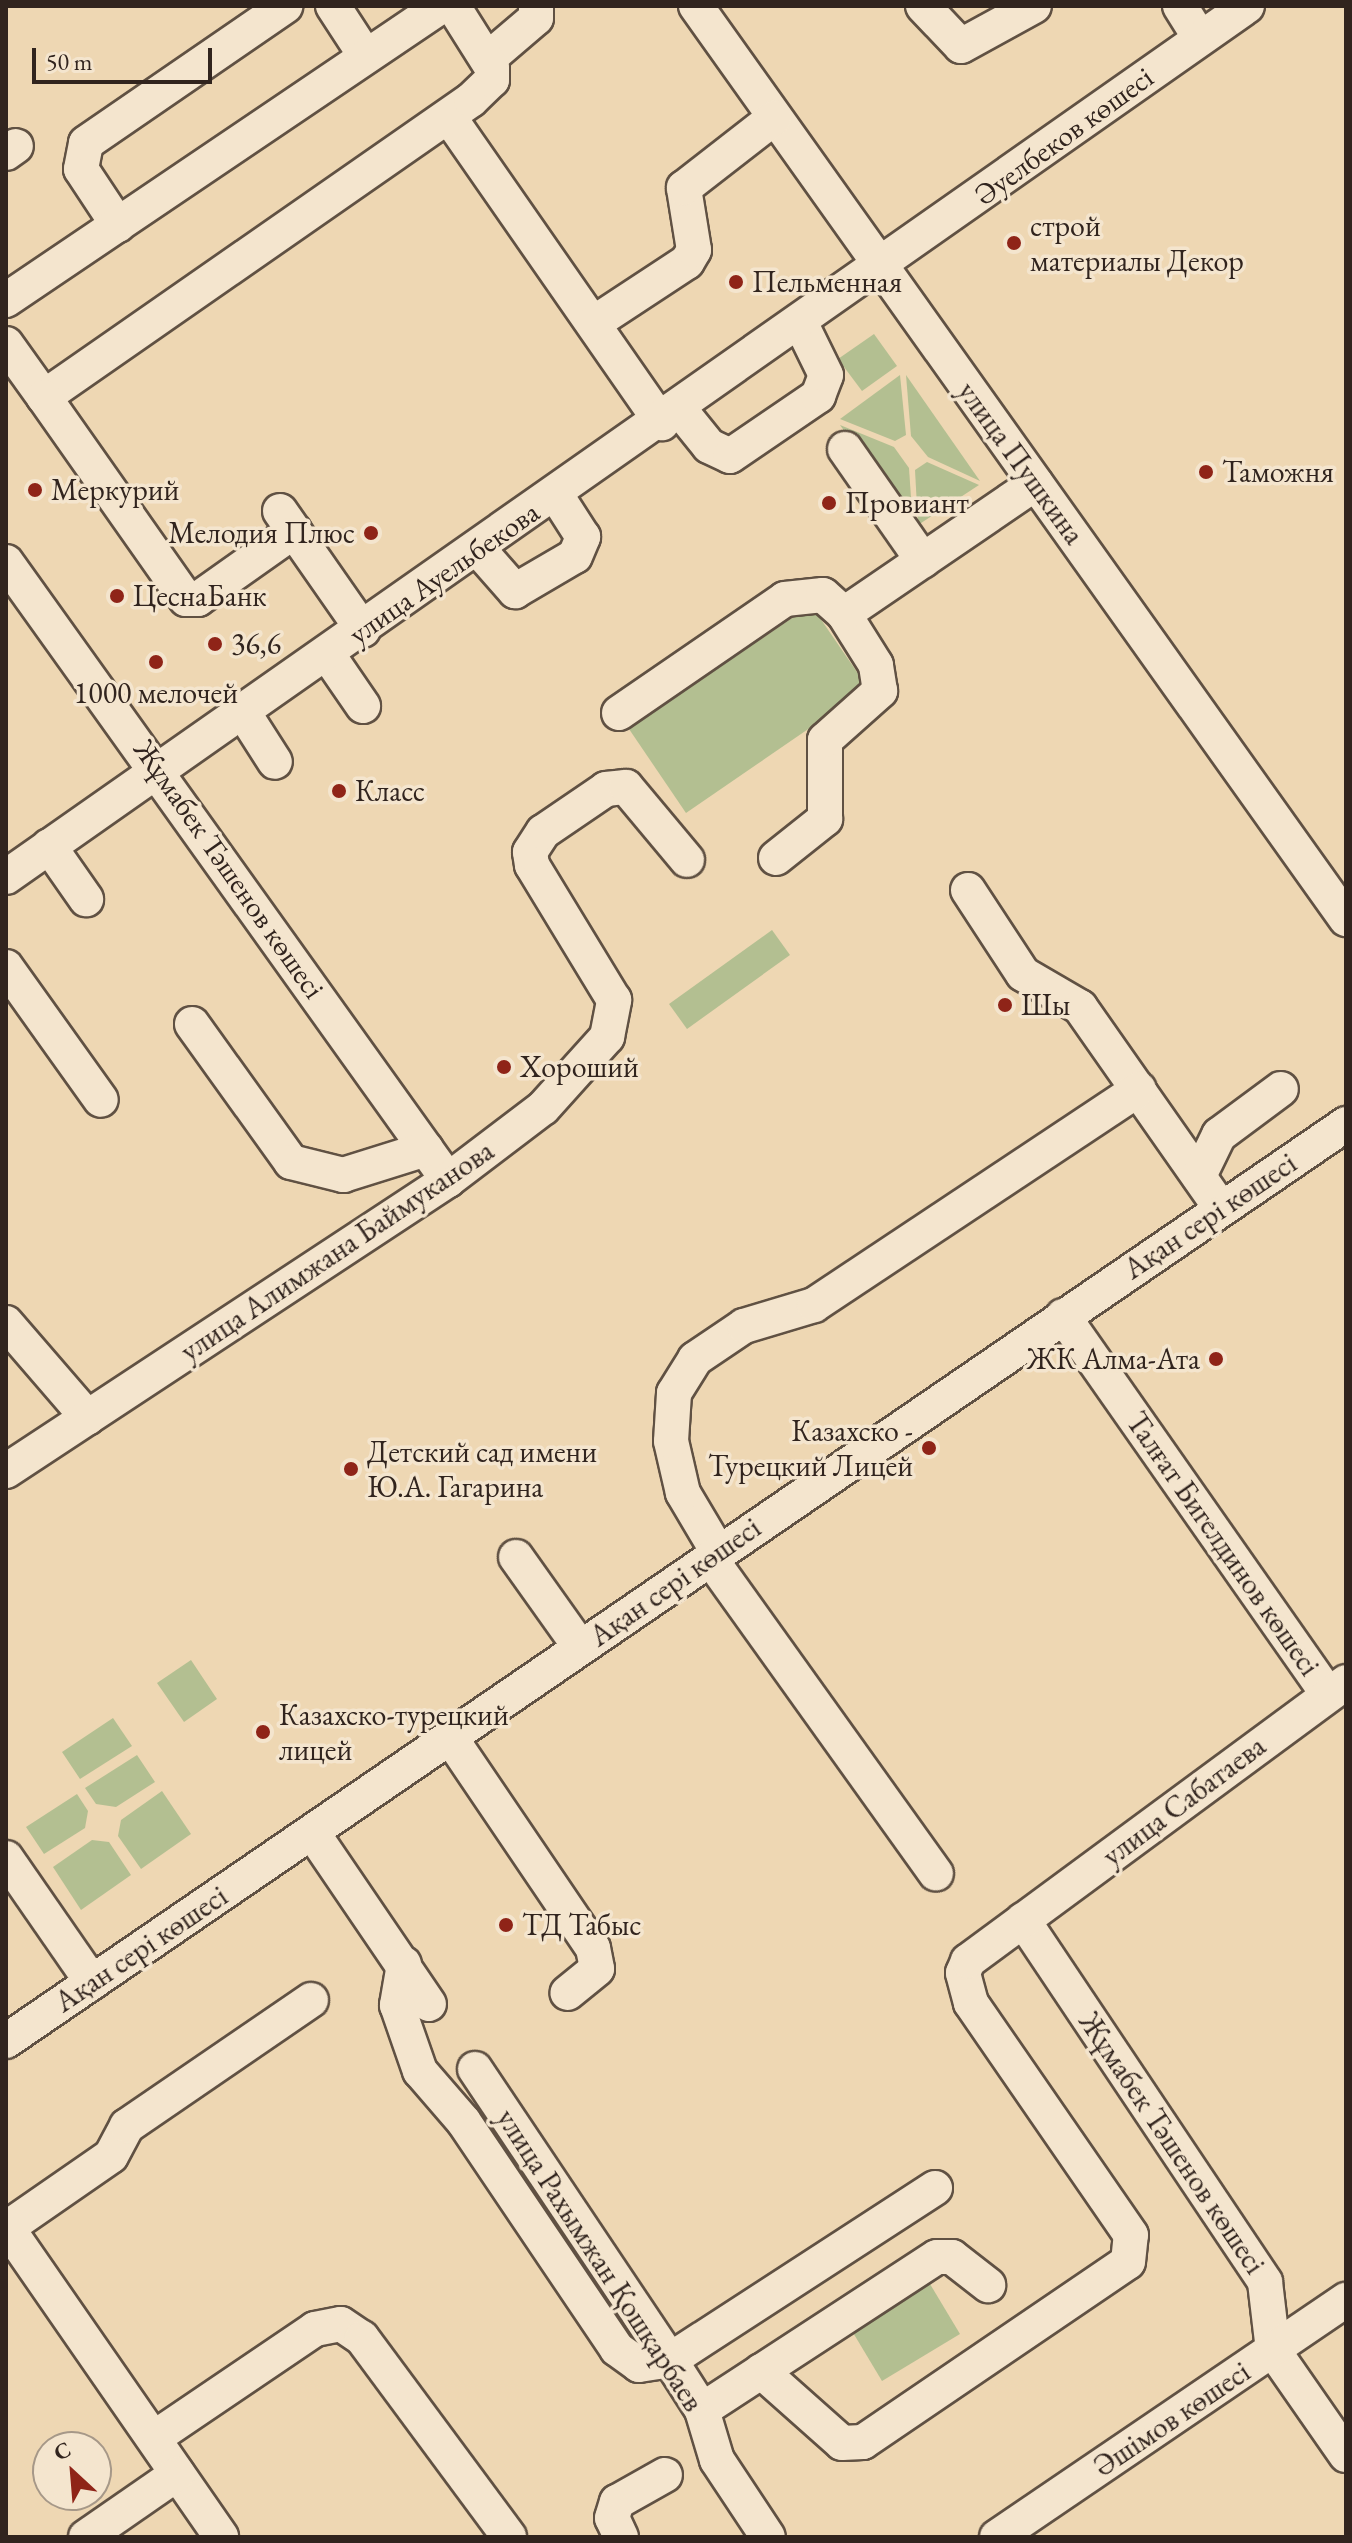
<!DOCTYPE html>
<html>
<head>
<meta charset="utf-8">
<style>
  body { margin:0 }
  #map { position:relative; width:1352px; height:2543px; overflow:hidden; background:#eed7b3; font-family:"EB Garamond",serif }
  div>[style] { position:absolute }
  .green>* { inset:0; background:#b3bf91 }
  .roads { filter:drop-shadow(2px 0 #605143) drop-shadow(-2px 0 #605143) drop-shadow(0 2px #605143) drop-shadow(0 -2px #605143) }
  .minor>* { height:34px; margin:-17px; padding:0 17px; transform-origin:17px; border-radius:17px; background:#f4e5ce }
  .dots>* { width:22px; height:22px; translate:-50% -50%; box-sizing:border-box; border:4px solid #f4e5ce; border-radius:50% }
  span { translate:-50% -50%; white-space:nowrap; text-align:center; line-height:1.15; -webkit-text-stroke:7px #f4e5ce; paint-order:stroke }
  .street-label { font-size:30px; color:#31241e }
  .poi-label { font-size:30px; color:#31241e }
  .left { translate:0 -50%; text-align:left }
  .right { translate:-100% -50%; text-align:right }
  .frame { position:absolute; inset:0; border:8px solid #31241e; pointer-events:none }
  .north { position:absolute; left:32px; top:2431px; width:80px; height:80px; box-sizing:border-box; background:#f4e5ce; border:2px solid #a69888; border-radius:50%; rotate:334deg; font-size:22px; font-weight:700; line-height:32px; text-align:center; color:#31241e }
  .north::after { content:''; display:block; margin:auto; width:28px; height:36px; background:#8f2418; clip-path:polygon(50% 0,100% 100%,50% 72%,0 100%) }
  .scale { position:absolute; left:32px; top:48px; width:180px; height:36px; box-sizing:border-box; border:4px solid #31241e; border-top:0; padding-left:10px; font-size:24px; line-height:28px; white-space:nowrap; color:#31241e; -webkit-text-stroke:6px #f4e5ce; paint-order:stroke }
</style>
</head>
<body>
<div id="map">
  <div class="green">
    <div style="clip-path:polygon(874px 334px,897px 366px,862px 391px,838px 359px)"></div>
    <div style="clip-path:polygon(900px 375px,906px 435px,895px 441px,840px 419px)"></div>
    <div style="clip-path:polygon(906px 375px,980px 481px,928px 457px,911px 436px)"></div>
    <div style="clip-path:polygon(840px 425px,894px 447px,909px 468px,913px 527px)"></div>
    <div style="clip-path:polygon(927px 462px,979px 485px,918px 525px,915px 470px)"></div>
    <div style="clip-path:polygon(811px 605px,868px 688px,686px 813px,629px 729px)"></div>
    <div style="clip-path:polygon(772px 930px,790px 955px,687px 1029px,669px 1004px)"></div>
    <div style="clip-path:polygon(191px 1660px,217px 1699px,184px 1722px,157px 1683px)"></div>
    <div style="clip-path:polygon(113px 1718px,132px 1746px,80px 1779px,62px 1752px)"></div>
    <div style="clip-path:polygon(137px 1755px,155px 1782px,116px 1807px,96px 1804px,85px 1788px)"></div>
    <div style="clip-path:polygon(162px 1791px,191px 1834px,141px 1869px,118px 1836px,121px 1820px)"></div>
    <div style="clip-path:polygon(77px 1794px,88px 1811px,85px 1828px,44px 1854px,26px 1827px)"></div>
    <div style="clip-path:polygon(92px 1840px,109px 1842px,131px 1875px,81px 1910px,53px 1867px)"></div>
    <div style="clip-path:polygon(927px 2279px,960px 2334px,882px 2381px,849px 2326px)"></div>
  </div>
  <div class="roads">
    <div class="minor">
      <div style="left:333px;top:6px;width:59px;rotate:56.9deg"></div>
      <div style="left:696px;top:6px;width:1121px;rotate:54.55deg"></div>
      <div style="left:923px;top:6px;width:55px;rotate:46.5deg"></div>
      <div style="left:961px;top:46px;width:83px;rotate:-28.7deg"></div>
      <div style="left:1180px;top:6px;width:38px;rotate:58deg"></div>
      <div style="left:488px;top:59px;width:63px;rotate:-40.5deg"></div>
      <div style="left:536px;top:18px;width:12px;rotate:-90deg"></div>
      <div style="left:449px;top:117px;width:373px;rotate:55.2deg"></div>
      <div style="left:6px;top:153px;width:12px;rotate:-35deg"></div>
      <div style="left:118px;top:225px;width:67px;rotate:-123.5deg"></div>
      <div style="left:81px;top:169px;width:26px;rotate:-79deg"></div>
      <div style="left:86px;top:143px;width:242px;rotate:-34.5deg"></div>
      <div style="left:6px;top:300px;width:525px;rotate:-34.05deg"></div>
      <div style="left:594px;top:323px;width:111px;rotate:-33.3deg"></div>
      <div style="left:687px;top:262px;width:14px;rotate:-60deg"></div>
      <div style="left:694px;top:250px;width:63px;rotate:-99.2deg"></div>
      <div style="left:684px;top:188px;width:114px;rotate:-37.9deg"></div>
      <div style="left:6px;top:344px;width:65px;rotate:54.4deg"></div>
      <div style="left:44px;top:397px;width:520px;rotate:-34.82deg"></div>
      <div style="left:471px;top:100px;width:29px;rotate:-44deg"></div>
      <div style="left:492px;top:80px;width:12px;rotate:-90deg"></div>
      <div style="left:492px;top:68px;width:73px;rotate:-122.2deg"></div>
      <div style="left:44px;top:397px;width:247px;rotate:54.9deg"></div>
      <div style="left:186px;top:599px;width:12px"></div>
      <div style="left:198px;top:599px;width:118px;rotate:-35.3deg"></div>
      <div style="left:680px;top:410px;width:46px;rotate:51.1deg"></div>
      <div style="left:709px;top:446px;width:23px;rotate:25deg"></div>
      <div style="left:730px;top:456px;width:107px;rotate:-34.3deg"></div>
      <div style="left:818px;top:396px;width:22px;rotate:-69deg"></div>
      <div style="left:826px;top:375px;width:57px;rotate:-116.1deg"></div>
      <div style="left:845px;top:449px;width:136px;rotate:55.1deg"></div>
      <div style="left:280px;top:511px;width:145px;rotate:55.1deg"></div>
      <div style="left:479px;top:550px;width:55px;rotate:48.7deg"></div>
      <div style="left:515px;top:591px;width:69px;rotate:-30.3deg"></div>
      <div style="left:575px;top:556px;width:21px;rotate:-67deg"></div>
      <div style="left:583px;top:537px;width:50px;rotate:-122.7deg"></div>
      <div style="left:6px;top:562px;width:760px;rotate:54.43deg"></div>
      <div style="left:328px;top:655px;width:62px;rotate:55.5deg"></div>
      <div style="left:243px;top:712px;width:59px;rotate:57.4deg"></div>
      <div style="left:619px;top:713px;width:201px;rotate:-34.5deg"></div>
      <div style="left:785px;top:599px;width:38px;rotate:-6deg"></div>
      <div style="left:823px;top:595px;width:28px;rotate:42deg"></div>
      <div style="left:49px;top:846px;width:65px;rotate:55.1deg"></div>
      <div style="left:776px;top:858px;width:63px;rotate:-38.5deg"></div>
      <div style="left:825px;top:819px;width:79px;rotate:-90deg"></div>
      <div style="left:825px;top:740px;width:74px;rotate:-41.7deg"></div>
      <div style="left:880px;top:691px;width:26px;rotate:-99deg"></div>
      <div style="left:876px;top:665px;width:60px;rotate:-122.1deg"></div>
      <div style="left:844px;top:614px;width:232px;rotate:-34.3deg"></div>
      <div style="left:6px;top:877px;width:1516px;rotate:-35.06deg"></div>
      <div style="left:968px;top:890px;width:100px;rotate:56.8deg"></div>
      <div style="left:1023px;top:974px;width:66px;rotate:30.1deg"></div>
      <div style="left:1080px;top:1007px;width:246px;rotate:55deg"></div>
      <div style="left:6px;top:967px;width:163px;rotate:54.5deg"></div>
      <div style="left:192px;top:1024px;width:170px;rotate:54.3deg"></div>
      <div style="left:291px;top:1162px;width:54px;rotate:14deg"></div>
      <div style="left:343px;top:1175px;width:87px;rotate:-17.4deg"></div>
      <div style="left:1199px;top:1176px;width:46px;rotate:-64deg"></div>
      <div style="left:1219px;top:1135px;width:77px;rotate:-36.6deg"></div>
      <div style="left:1063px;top:1316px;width:462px;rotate:55deg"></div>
      <div style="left:6px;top:1323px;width:125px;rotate:49.2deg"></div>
      <div style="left:6px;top:1471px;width:529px;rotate:-33.36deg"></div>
      <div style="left:448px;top:1180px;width:119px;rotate:-37.2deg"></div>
      <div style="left:543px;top:1108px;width:96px;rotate:-48deg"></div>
      <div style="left:607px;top:1037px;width:38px;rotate:-79deg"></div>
      <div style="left:614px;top:1000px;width:158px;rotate:-121.3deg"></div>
      <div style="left:532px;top:865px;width:13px;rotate:-99deg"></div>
      <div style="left:530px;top:852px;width:24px;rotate:-57deg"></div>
      <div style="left:543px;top:832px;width:76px;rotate:-34.3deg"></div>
      <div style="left:606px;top:789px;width:20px;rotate:-6deg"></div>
      <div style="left:626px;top:787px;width:95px;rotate:50.1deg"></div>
      <div style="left:718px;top:1552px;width:69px;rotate:-120.7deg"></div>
      <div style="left:683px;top:1493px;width:53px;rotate:-103deg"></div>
      <div style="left:671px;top:1441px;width:48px;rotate:-86.4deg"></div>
      <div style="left:674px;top:1393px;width:40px;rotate:-58deg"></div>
      <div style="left:695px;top:1359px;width:59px;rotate:-34deg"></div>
      <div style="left:744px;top:1326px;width:73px;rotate:-16.7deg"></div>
      <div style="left:814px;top:1305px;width:390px;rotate:-33.6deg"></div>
      <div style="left:516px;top:1557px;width:110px;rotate:54.6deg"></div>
      <div style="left:710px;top:1558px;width:388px;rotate:54.4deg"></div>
      <div style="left:450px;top:1737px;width:255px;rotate:55.9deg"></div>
      <div style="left:593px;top:1948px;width:21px;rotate:79deg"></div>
      <div style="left:597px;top:1969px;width:38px;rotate:141deg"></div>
      <div style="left:312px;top:1832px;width:208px;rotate:55.8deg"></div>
      <div style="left:6px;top:1858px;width:151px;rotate:55.3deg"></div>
      <div style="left:1023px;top:1920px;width:435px;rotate:56.2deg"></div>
      <div style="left:1265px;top:2282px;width:68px;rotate:83.3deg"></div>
      <div style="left:1273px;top:2350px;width:128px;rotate:55.2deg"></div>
      <div style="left:404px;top:1964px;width:42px;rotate:99.7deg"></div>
      <div style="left:397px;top:2005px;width:70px;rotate:70.8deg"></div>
      <div style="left:420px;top:2071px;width:67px;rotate:49.2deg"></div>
      <div style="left:464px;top:2122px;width:274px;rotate:56deg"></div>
      <div style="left:617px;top:2349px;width:27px;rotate:36deg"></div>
      <div style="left:639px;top:2365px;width:31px;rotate:-9deg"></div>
      <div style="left:670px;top:2360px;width:316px;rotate:-33deg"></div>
      <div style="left:6px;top:2041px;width:1624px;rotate:-34.38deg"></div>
      <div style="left:475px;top:2069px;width:350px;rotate:56.2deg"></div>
      <div style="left:670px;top:2360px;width:59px;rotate:57.4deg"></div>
      <div style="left:702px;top:2410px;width:52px;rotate:73.3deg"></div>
      <div style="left:717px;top:2460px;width:92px;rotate:56.5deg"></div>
      <div style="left:6px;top:2226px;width:378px;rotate:55.3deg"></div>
      <div style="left:7px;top:2228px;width:126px;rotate:-34.7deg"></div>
      <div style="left:111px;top:2156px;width:34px;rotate:-62deg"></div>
      <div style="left:127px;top:2126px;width:223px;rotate:-34.4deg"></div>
      <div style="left:761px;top:2371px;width:108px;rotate:41.6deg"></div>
      <div style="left:842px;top:2443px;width:21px;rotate:-3deg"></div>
      <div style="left:863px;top:2442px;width:320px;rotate:-34.2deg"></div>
      <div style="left:1128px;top:2262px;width:27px;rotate:-84deg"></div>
      <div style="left:1131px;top:2235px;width:282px;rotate:-124.6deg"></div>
      <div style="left:971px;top:2003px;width:31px;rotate:-105deg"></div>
      <div style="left:963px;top:1973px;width:13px;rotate:-67deg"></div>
      <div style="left:968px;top:1961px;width:470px;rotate:-36.4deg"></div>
      <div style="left:702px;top:2410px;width:280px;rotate:-33.1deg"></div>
      <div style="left:937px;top:2257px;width:15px"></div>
      <div style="left:952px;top:2257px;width:46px;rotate:37.9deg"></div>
      <div style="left:154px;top:2438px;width:194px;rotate:-34.1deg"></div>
      <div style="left:315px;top:2329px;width:26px;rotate:-11deg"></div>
      <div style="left:341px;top:2324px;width:25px;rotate:34deg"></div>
      <div style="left:362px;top:2338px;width:247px;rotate:53.5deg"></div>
      <div style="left:86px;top:2537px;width:111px;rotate:-34.7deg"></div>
      <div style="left:621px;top:2537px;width:21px;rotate:-115deg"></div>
      <div style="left:612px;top:2518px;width:17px;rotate:-73deg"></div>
      <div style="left:617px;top:2502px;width:55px;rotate:-29.4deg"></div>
      <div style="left:997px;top:2537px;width:422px;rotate:-34.2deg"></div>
    </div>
  </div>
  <div class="dots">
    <div style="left:1014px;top:243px;background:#8f2418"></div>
    <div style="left:736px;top:282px;background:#8f2418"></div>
    <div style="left:1206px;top:472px;background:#8f2418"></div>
    <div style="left:35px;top:490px;background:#8f2418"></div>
    <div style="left:829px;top:503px;background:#8f2418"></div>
    <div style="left:371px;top:533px;background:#8f2418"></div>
    <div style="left:117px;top:596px;background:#8f2418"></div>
    <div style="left:215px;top:644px;background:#8f2418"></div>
    <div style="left:156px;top:662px;background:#8f2418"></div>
    <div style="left:339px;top:791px;background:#8f2418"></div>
    <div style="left:1005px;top:1005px;background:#8f2418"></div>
    <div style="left:504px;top:1067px;background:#8f2418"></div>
    <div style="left:1216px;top:1359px;background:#8f2418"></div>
    <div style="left:929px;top:1448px;background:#8f2418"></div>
    <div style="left:351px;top:1469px;background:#8f2418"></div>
    <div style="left:263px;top:1732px;background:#8f2418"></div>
    <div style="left:506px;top:1925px;background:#8f2418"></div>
  </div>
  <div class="street-label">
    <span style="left:1064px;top:136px;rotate:-36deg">Әуелбеков көшесі</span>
    <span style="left:1021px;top:463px;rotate:54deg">улица Пушкина</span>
    <span style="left:444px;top:573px;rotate:-35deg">улица Ауельбекова</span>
    <span style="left:229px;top:869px;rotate:55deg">Жұмабек Тәшенов көшесі</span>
    <span style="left:1210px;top:1216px;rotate:-34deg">Ақан сері көшесі</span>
    <span style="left:337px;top:1251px;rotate:-34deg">улица Алимжана Баймуканова</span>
    <span style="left:1223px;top:1544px;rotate:55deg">Талғат Бигелдинов көшесі</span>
    <span style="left:675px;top:1582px;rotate:-35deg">Ақан сері көшесі</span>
    <span style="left:1184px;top:1801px;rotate:-37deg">улица Сабатаева</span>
    <span style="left:141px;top:1949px;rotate:-34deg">Ақан сері көшесі</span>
    <span style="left:1172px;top:2143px;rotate:56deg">Жұмабек Тәшенов көшесі</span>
    <span style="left:600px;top:2260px;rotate:57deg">улица Рахымжан Қошқарбаев</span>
    <span style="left:1172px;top:2419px;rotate:-34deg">Әшімов көшесі</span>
  </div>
  <div class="poi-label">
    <span class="left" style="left:1030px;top:243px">строй<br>материалы Декор</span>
    <span class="left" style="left:752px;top:282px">Пельменная</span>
    <span class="left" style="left:1222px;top:472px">Таможня</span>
    <span class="left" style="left:51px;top:490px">Меркурий</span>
    <span class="left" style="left:845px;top:503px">Провиант</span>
    <span class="right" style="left:355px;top:533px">Мелодия Плюс</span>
    <span class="left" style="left:133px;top:596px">ЦеснаБанк</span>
    <span class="left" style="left:231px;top:644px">36,6</span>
    <span style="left:156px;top:693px">1000 мелочей</span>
    <span class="left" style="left:355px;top:791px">Класс</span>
    <span class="left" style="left:1021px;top:1005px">Шы</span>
    <span class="left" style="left:520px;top:1067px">Хороший</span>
    <span class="right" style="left:1200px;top:1359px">ЖК Алма-Ата</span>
    <span class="right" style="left:913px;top:1448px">Казахско -<br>Турецкий Лицей</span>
    <span class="left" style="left:367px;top:1469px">Детский сад имени<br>Ю.А. Гагарина</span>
    <span class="left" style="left:279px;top:1732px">Казахско-турецкий<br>лицей</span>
    <span class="left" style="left:522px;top:1925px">ТД Табыс</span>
  </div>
  <div class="frame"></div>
  <div class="north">С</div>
  <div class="scale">50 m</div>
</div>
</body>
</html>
